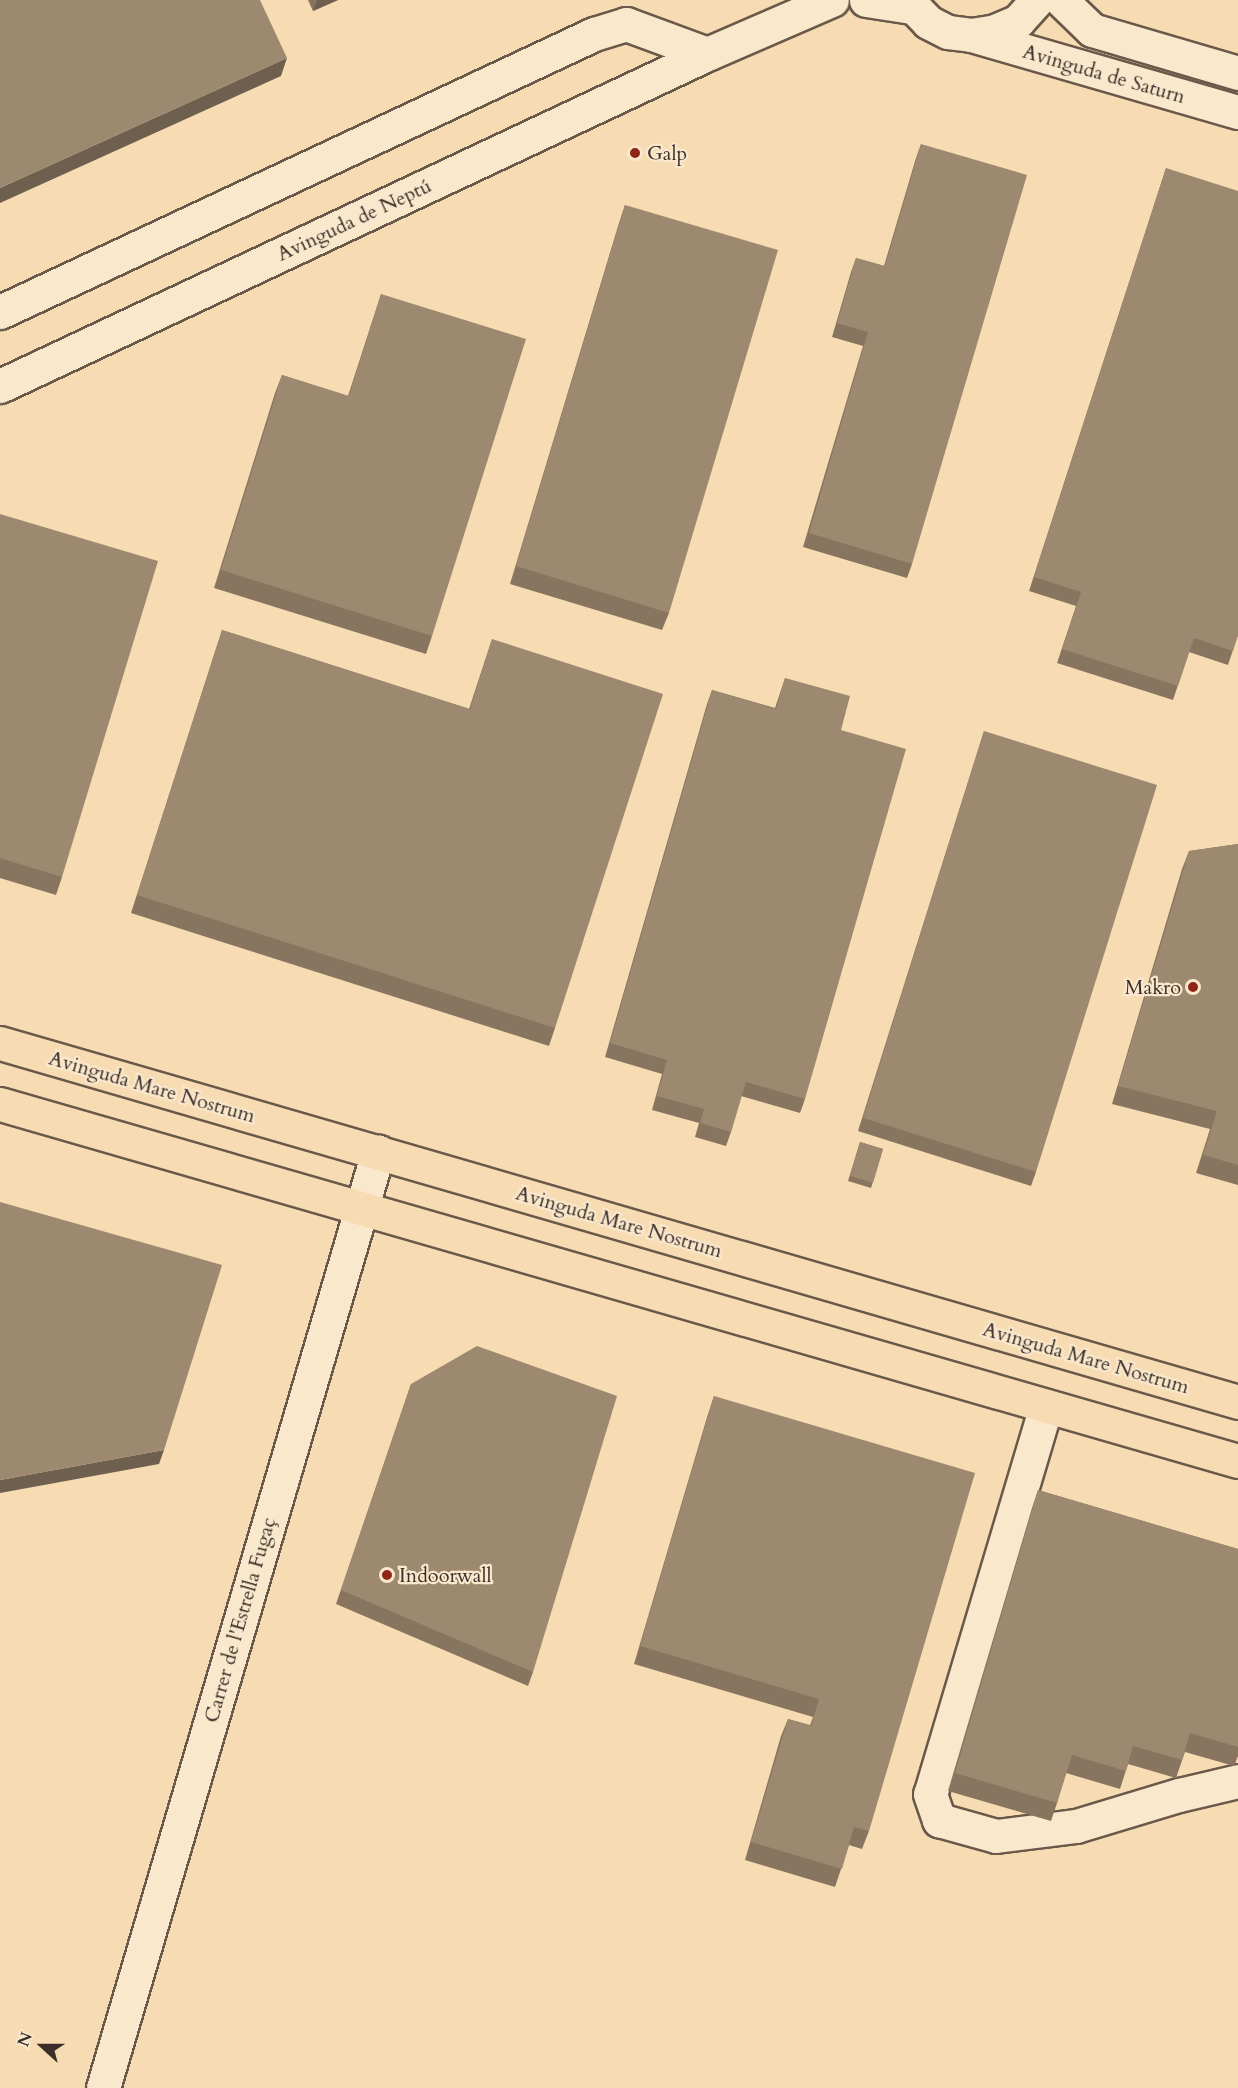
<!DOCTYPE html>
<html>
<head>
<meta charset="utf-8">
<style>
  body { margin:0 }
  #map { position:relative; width:1238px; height:2088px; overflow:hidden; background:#f7dbb2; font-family:Cardo,serif }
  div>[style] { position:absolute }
  .roads { filter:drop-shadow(2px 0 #6a594a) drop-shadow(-2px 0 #6a594a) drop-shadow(0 2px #6a594a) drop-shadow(0 -2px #6a594a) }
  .minor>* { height:33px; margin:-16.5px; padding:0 16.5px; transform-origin:16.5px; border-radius:16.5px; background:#fae8cd }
  .major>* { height:33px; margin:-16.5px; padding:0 16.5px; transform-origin:16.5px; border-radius:16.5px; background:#f7dbb2 }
  .wall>* { inset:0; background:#877560 }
  .shaded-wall>* { inset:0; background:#6e5f4e }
  .building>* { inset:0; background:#9d8870 }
  .dots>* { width:16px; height:16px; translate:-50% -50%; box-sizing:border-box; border:3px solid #fae8cd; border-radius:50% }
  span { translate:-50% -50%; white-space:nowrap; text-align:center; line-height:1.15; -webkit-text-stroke:4.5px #fae8cd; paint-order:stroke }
  .street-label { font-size:20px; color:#3b2e28 }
  .poi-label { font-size:20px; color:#3b2e28 }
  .left { translate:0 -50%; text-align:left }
  .right { translate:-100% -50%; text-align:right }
  .north { position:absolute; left:12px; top:2016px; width:60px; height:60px; -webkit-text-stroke:4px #fae8cd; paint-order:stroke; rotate:291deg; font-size:16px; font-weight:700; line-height:24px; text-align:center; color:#3b2e28 }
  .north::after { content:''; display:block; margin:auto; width:21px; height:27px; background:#3b2e28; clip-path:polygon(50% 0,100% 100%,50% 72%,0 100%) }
</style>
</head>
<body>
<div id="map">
  <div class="roads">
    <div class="minor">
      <div style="left:866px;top:0;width:46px;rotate:8.8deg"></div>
      <div style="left:907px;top:0;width:30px;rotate:46deg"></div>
      <div style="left:928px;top:22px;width:22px;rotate:27deg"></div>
      <div style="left:948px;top:32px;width:23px;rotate:7deg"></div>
      <div style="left:971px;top:35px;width:24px;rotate:-9deg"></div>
      <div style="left:995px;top:31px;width:25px;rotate:-23deg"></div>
      <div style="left:1018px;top:21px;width:28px;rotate:-48deg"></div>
      <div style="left:1061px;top:0;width:43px;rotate:44.1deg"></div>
      <div style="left:1092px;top:30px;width:152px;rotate:16.4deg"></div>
      <div style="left:971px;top:35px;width:278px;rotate:16.1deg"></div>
      <div style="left:0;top:312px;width:656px;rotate:-25.08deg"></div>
      <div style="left:594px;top:34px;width:34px;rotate:-17deg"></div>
      <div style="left:626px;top:24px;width:86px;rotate:20.3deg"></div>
      <div style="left:0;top:386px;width:781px;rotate:-25.15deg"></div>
      <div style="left:707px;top:54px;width:136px;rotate:-23.4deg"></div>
      <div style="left:1046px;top:1406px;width:405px;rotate:106.6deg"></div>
      <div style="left:930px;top:1794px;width:28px;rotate:71deg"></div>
      <div style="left:939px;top:1820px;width:59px;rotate:15.7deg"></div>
      <div style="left:996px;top:1836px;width:81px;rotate:-7.1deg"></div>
      <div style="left:1076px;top:1826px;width:108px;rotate:-16.8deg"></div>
      <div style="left:1179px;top:1795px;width:61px;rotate:-13.3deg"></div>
      <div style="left:103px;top:2088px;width:976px;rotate:-73.63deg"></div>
    </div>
    <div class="major">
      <div style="left:0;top:1043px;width:1289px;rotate:16.17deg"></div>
      <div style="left:0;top:1104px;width:1288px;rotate:16.09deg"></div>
    </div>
  </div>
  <div class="wall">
    <div style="clip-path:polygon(308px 0,338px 0,313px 11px)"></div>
    <div style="clip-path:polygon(921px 144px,912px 564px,907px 578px,803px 547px,863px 346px,832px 337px,851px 272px,856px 258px,884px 266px,916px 158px)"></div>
    <div style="clip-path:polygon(1166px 168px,1238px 635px,1228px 665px,1189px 652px,1173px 700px,1057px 663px,1076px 606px,1029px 591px)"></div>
    <div style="clip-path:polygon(625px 205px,669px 613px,662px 630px,510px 584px,619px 223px)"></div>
    <div style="clip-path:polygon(381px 294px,432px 636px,426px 654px,214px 588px,275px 393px,282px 375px,348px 396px)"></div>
    <div style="clip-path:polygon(0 514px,62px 877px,56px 895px,0 878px)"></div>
    <div style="clip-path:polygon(222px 630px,469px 709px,492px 639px,555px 1028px,549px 1046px,131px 913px)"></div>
    <div style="clip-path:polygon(785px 678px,841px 730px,805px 1099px,800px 1113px,741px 1096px,731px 1132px,726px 1146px,695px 1137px,699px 1123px,652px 1110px,662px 1074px,605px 1057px,707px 704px,712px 690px,775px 708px)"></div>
    <div style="clip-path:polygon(984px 731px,1036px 1172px,1031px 1186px,858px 1131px)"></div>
    <div style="clip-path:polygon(1238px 844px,1238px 1185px,1196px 1173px,1210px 1129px,1112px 1104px,1182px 869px,1189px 851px)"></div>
    <div style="clip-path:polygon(860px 1142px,883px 1149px,871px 1188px,848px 1181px)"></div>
    <div style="clip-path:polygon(411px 1384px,533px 1672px,528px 1686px,336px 1604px)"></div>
    <div style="clip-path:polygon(714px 1396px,869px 1831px,862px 1849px,849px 1845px,835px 1887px,745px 1860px,781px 1736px,788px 1719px,810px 1725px,813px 1717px,634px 1664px,708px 1414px)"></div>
    <div style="clip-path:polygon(1038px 1490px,1238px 1549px,1238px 1756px,1234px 1766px,1185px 1752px,1176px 1778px,1128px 1764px,1120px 1789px,1066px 1773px,1057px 1803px,1051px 1821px,948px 1791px,1032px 1508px)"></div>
  </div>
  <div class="shaded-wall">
    <div style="clip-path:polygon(317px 0,338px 0,313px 11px)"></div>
    <div style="clip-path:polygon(287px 58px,281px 76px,0 203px,0 188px)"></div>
    <div style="clip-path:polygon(164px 1450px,159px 1464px,0 1493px,0 1480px)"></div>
  </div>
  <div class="building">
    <div style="clip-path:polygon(0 0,260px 0,287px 58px,0 188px)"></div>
    <div style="clip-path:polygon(921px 144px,1027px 175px,912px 564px,809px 533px,868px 332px,837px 323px,856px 258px,885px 266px)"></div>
    <div style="clip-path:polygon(1166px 168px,1238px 191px,1238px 635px,1233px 651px,1194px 638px,1178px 686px,1062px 649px,1081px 592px,1034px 577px)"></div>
    <div style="clip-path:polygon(625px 205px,778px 250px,669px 613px,516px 566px)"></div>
    <div style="clip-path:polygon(381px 294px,526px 339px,432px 636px,221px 570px,282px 375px,349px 396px)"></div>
    <div style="clip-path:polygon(0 514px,158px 561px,62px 877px,0 858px)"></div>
    <div style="clip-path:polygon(222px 630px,470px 709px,492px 639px,663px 694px,555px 1028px,137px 895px)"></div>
    <div style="clip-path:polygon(785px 678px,850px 696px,841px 730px,906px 749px,805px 1099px,746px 1082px,731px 1132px,700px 1123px,704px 1109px,657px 1096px,667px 1060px,610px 1043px,712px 690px,776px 709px)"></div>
    <div style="clip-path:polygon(984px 731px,1157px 785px,1036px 1172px,863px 1118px)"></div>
    <div style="clip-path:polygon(1238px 844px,1238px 1165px,1203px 1155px,1217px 1111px,1118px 1086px,1189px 851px)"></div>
    <div style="clip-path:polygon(860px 1142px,883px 1149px,873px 1183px,850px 1176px)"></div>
    <div style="clip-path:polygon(0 1202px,222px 1265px,164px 1450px,0 1480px)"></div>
    <div style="clip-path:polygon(477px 1346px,617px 1396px,533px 1672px,341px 1590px,411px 1384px)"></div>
    <div style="clip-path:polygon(714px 1396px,975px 1473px,869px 1831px,854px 1827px,842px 1869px,751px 1842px,788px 1719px,811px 1726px,819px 1699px,640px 1646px)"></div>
    <div style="clip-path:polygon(1038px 1490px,1238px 1549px,1238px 1747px,1190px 1733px,1182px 1760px,1133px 1746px,1126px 1771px,1072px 1755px,1057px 1803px,955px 1773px)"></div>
  </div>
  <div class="dots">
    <div style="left:635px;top:153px;background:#8f2418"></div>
    <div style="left:1193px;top:987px;background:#8f2418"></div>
    <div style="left:387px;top:1575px;background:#8f2418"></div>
  </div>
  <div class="street-label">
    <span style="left:1104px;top:74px;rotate:16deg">Avinguda de Saturn</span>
    <span style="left:354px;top:220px;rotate:-25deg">Avinguda de Neptú</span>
    <span style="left:152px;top:1087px;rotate:16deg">Avinguda Mare Nostrum</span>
    <span style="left:619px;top:1222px;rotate:16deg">Avinguda Mare Nostrum</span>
    <span style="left:1086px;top:1358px;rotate:16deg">Avinguda Mare Nostrum</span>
    <span style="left:240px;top:1620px;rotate:-74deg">Carrer de l'Estrella Fugaç</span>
  </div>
  <div class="poi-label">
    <span class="left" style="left:647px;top:153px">Galp</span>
    <span class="right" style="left:1181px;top:987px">Makro</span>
    <span class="left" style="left:399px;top:1575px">Indoorwall</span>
  </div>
  <div class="north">N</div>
</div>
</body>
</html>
